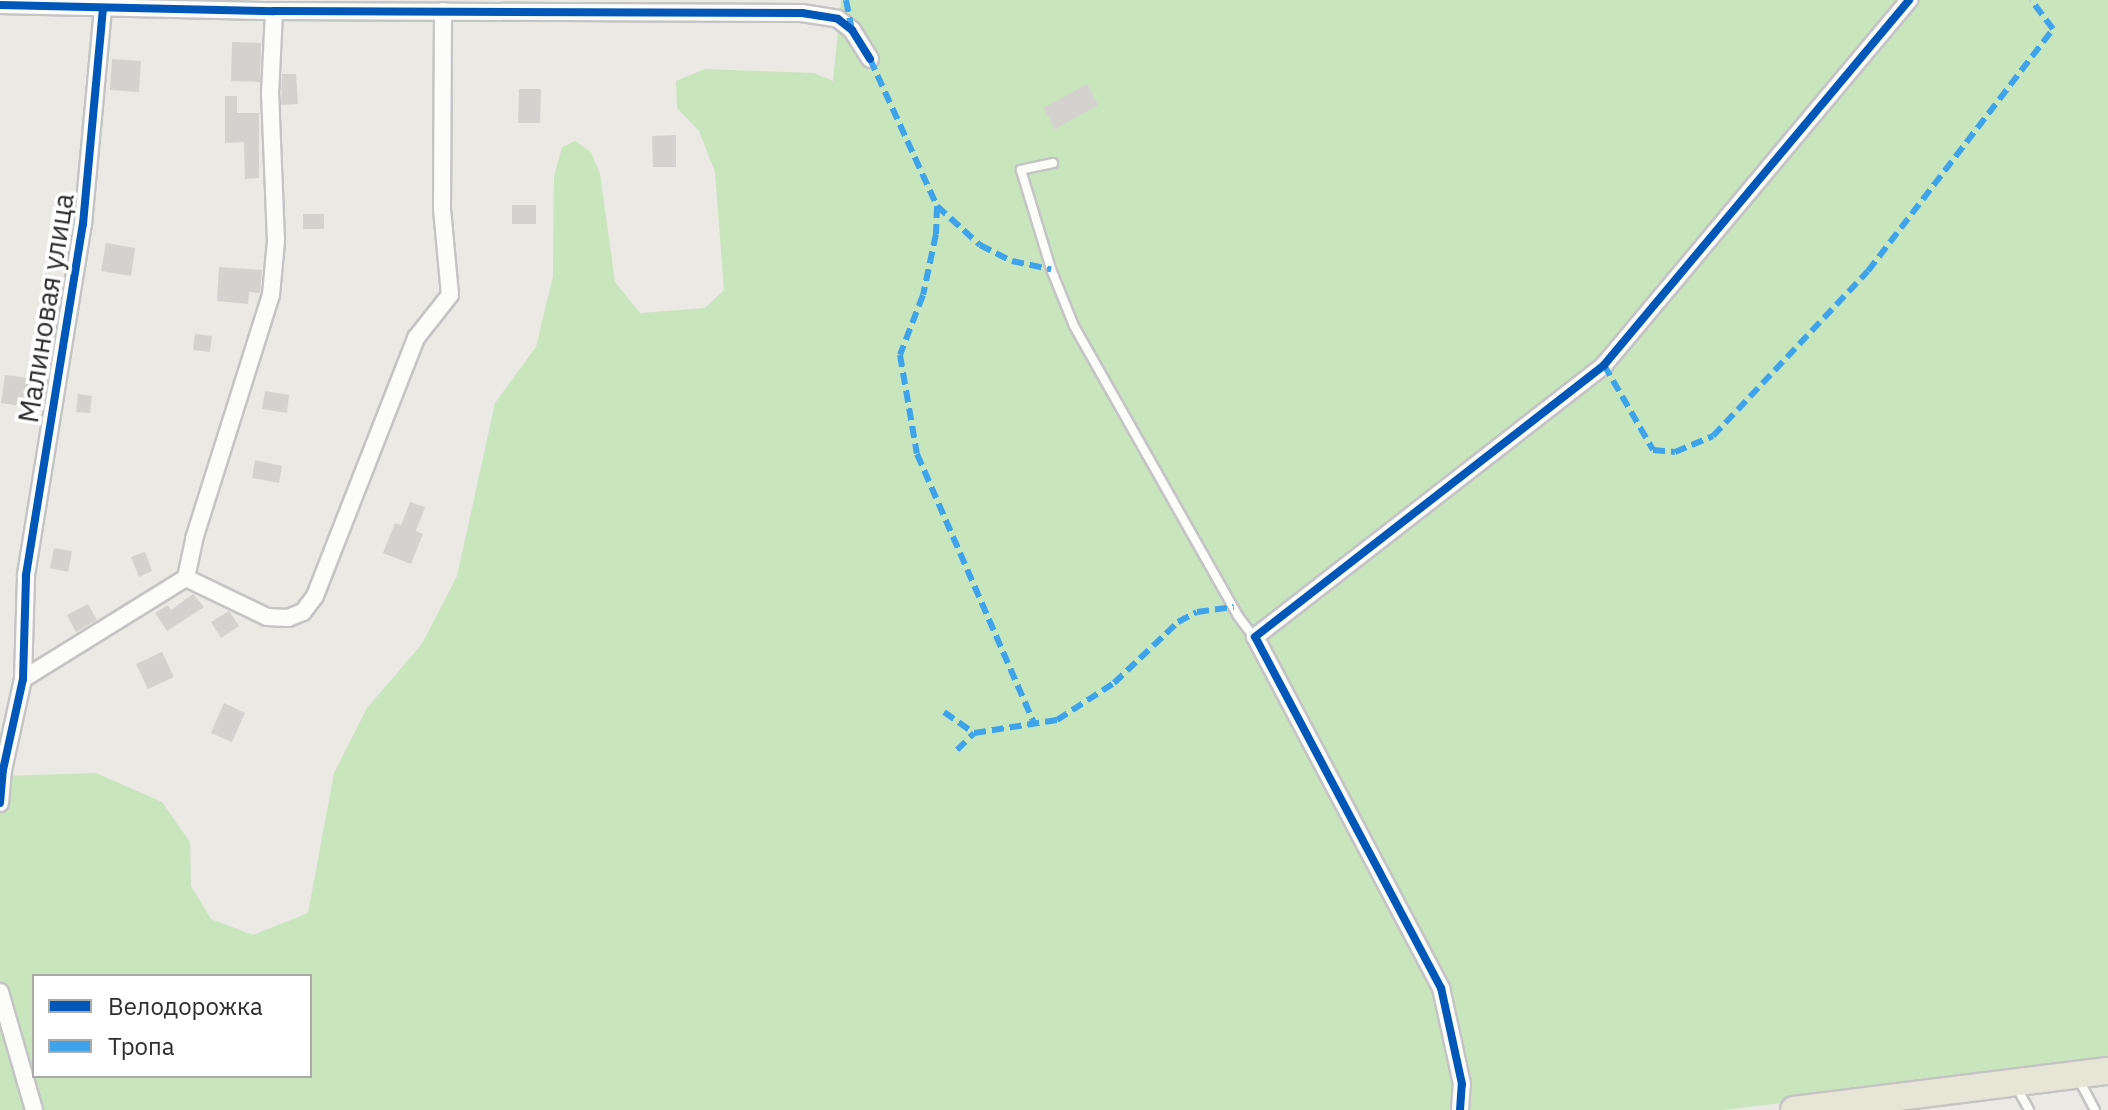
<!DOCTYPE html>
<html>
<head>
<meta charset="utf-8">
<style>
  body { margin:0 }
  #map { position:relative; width:2108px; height:1110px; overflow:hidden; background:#eae9e4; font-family:"IBM Plex Sans",sans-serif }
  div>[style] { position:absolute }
  .green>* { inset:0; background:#c9e5be }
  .building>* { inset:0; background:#d3d2cf }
  .roads { filter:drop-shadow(2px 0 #c4c4c4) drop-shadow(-2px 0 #c4c4c4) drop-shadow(0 2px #c4c4c4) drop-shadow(0 -2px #c4c4c4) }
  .lane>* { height:8px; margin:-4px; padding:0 4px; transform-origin:4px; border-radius:4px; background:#fcfcfb }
  .street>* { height:16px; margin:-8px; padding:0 8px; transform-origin:8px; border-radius:8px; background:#fcfcfb }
  .primary>* { height:26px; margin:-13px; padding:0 13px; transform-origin:13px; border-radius:13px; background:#e7e5d6 }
  .quiet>* { height:6px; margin-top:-3px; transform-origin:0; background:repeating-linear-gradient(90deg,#3ea3eb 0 12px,transparent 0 18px) }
  .cycleway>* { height:8px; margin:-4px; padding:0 4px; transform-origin:4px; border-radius:4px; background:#0057b8 }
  span { translate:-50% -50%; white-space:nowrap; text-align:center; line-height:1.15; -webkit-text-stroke:7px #fff; paint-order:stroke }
  .street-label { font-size:28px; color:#2d2d2d }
  .legend { position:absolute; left:32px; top:974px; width:280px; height:104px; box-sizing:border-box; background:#fff; border:2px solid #ababab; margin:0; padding:10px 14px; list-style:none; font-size:24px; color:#2d2d2d }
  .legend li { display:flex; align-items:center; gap:16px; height:40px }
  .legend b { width:40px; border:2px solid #ababab }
</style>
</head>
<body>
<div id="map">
  <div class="green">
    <div style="clip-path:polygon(evenodd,841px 0,2108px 0,2108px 1064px,1723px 1110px,0 1110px,0 776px,96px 773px,162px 802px,190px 842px,191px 886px,211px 919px,253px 935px,308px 913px,334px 773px,367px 708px,422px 644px,457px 576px,495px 403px,536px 347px,553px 276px,554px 177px,562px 147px,575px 141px,591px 152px,600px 174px,615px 282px,640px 313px,705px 308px,724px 290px,715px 172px,699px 131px,677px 108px,676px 81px,705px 69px,814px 73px,833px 81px,841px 0,34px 976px,310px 976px,310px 1076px,34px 1076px,34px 976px)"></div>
  </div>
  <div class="building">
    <div style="clip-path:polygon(232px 42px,261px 43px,260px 82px,231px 81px)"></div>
    <div style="clip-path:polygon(112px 59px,141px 61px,139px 92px,110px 90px)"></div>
    <div style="clip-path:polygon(282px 74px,296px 74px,298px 104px,281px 105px)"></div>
    <div style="clip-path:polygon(1087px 84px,1098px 105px,1055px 129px,1043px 108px)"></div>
    <div style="clip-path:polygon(519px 89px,541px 89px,540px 123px,518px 123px)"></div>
    <div style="clip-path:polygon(225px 96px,237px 96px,237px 113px,259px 113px,259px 178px,245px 179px,244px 142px,225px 143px)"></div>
    <div style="clip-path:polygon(676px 135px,676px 167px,653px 167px,652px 136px)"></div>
    <div style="clip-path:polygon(512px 205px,536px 205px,536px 224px,512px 224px)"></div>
    <div style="clip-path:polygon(303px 214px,324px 214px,324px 229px,303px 229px)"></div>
    <div style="clip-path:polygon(106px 243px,135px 248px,131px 276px,101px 271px)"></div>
    <div style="clip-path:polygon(219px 267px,262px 270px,260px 293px,249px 292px,248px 304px,217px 301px)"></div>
    <div style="clip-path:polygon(195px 334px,212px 336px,210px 352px,193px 350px)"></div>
    <div style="clip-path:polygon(5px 375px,37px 379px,33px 408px,1px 403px)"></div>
    <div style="clip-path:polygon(265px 391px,289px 395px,287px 413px,262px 409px)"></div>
    <div style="clip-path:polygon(78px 394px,92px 396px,90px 413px,76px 412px)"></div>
    <div style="clip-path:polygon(255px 460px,282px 466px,279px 483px,252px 478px)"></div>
    <div style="clip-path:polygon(410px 502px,425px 507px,416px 531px,423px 534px,411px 564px,383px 553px,395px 523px,401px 525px)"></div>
    <div style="clip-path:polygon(54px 548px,72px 551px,68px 572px,50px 568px)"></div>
    <div style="clip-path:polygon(145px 552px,152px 571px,139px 577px,131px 557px)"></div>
    <div style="clip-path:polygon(193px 594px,204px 607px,167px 631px,155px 613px,168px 605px,171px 610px)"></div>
    <div style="clip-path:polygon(88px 604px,97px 620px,76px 632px,67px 615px)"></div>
    <div style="clip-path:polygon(229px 611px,239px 626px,221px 638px,211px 622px)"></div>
    <div style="clip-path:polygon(162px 652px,174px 677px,148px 689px,136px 664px)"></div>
    <div style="clip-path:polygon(224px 703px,245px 713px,232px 742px,211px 733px)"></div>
  </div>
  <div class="roads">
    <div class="lane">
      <div style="left:1053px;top:163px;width:33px;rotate:168deg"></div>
      <div style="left:1021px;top:170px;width:103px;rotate:73.1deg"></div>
      <div style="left:1051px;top:269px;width:61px;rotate:68deg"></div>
      <div style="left:1074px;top:326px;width:333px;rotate:60.5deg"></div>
      <div style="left:1238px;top:616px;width:26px;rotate:53deg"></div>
      <div style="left:2078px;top:1078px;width:36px;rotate:62deg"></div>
      <div style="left:2017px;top:1088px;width:25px;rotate:61deg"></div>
    </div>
    <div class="street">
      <div style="left:0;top:5px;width:274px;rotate:1.3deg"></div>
      <div style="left:274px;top:11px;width:528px;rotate:0.22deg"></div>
      <div style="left:802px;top:13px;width:36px;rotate:9deg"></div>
      <div style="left:838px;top:19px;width:18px;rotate:38deg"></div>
      <div style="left:852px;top:30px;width:34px;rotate:58deg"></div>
      <div style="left:186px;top:578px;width:90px;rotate:25.7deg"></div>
      <div style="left:267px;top:617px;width:21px;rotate:3deg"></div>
      <div style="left:288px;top:618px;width:16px;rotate:-22deg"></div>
      <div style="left:303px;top:612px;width:20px;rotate:-53deg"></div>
      <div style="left:315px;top:596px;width:277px;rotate:-68.6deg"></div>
      <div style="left:416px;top:338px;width:55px;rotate:-51.7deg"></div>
      <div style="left:450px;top:295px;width:87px;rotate:-95.3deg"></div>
      <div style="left:442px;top:208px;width:197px;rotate:-89.7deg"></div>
      <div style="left:23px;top:679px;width:192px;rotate:-31.8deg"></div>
      <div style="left:186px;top:578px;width:40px;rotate:-78deg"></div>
      <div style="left:194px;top:539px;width:256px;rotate:-72.5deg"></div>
      <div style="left:271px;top:295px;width:54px;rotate:-84.7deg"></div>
      <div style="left:276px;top:241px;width:147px;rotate:-92.3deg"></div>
      <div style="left:270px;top:94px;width:83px;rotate:-87.2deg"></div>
      <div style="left:0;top:803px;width:33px;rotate:-85deg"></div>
      <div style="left:3px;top:770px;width:93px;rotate:-77.6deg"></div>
      <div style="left:23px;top:679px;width:104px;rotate:-88.3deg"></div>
      <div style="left:26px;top:575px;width:356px;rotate:-80.8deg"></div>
      <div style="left:83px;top:224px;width:216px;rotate:-84.7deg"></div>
      <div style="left:0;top:992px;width:123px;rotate:73.9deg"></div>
      <div style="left:1460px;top:1110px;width:26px;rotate:-86deg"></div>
      <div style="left:1462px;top:1084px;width:98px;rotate:-102.3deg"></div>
      <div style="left:1441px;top:988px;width:397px;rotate:-117.9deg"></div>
      <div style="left:1255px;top:637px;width:442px;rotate:-37.9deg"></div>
      <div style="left:1604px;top:365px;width:476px;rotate:-50.1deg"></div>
    </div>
    <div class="primary">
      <div style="left:1794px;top:1110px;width:316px;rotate:-7.1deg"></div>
    </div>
  </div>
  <div class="quiet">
    <div style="left:846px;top:0;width:31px;rotate:79deg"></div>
    <div style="left:870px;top:59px;width:162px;rotate:65.5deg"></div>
    <div style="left:937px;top:206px;width:28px;rotate:92deg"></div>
    <div style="left:936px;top:234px;width:62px;rotate:102deg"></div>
    <div style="left:923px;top:295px;width:64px;rotate:111deg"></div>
    <div style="left:900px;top:355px;width:100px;rotate:80.3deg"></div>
    <div style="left:917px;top:454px;width:293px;rotate:66.5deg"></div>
    <div style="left:937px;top:206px;width:58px;rotate:42.2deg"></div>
    <div style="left:980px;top:245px;width:36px;rotate:27deg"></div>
    <div style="left:1012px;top:261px;width:40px;rotate:12deg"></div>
    <div style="left:1604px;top:365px;width:98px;rotate:60deg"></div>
    <div style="left:1653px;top:450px;width:22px;rotate:5deg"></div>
    <div style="left:1675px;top:452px;width:41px;rotate:-22.8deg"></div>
    <div style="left:1713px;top:436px;width:226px;rotate:-46.8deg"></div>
    <div style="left:1868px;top:271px;width:305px;rotate:-52.6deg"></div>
    <div style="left:2053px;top:29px;width:36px;rotate:-127deg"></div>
    <div style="left:944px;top:712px;width:37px;rotate:35deg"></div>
    <div style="left:957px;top:750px;width:24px;rotate:-45deg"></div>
    <div style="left:974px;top:733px;width:84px;rotate:-8.9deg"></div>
    <div style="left:1057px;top:720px;width:68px;rotate:-33deg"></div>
    <div style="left:1114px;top:683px;width:88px;rotate:-43.6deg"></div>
    <div style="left:1178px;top:622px;width:21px;rotate:-28deg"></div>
    <div style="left:1197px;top:612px;width:37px;rotate:-8deg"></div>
  </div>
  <div class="cycleway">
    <div style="left:0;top:5px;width:274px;rotate:1.3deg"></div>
    <div style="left:274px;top:11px;width:528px;rotate:0.22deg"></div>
    <div style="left:802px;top:13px;width:36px;rotate:9deg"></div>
    <div style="left:838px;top:19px;width:18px;rotate:38deg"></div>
    <div style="left:852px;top:30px;width:34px;rotate:58deg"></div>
    <div style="left:0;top:803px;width:33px;rotate:-85deg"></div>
    <div style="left:3px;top:770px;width:93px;rotate:-77.6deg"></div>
    <div style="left:23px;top:679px;width:104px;rotate:-88.3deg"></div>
    <div style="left:26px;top:575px;width:356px;rotate:-80.8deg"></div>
    <div style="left:83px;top:224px;width:216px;rotate:-84.7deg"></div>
    <div style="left:1460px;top:1110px;width:26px;rotate:-86deg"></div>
    <div style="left:1462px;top:1084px;width:98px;rotate:-102.3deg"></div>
    <div style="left:1441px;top:988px;width:397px;rotate:-117.9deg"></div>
    <div style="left:1255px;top:637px;width:442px;rotate:-37.9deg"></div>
    <div style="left:1604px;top:365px;width:476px;rotate:-50.1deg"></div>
  </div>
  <div class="street-label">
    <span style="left:46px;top:308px;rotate:-81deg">Малиновая улица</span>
  </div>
  <ul class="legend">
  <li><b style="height:10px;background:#0057b8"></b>Велодорожка</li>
  <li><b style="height:10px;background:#3ea3eb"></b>Тропа</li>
  </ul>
</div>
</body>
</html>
